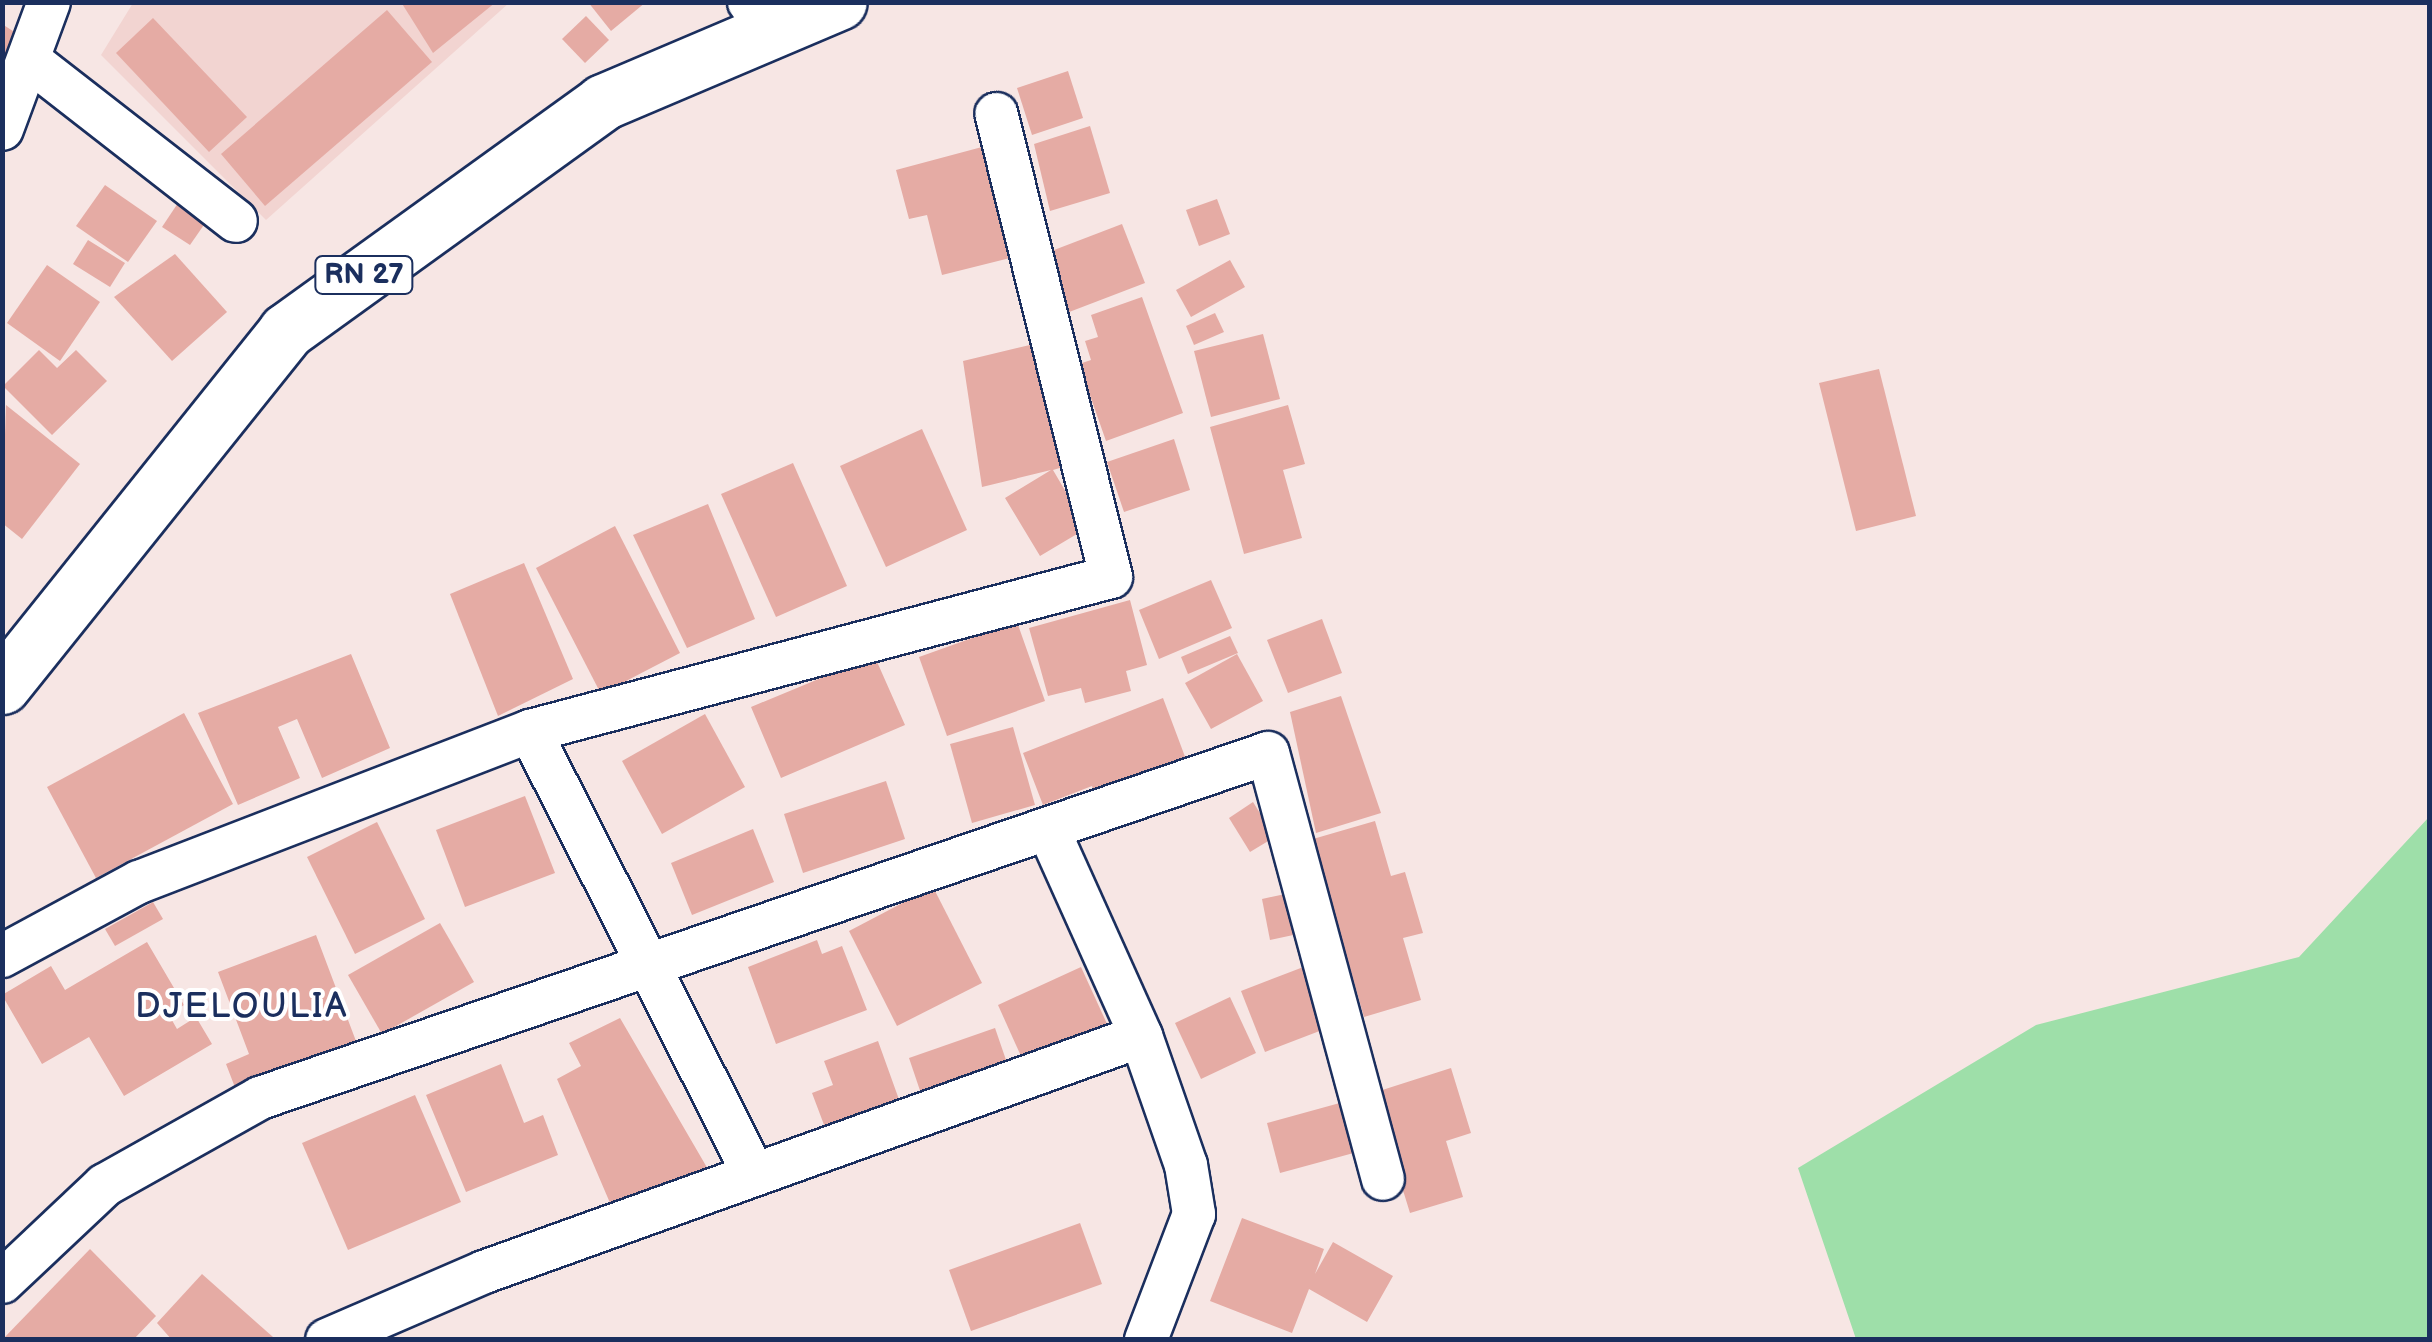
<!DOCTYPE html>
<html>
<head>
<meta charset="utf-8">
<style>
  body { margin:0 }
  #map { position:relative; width:2432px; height:1342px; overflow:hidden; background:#f7e6e4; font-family:"Balsamiq Sans",sans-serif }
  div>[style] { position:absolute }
  .built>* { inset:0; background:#f2d4d1 }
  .green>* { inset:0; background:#9edfa9 }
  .building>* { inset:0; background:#e5aba4 }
  .roads { filter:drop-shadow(2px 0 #1b2f5e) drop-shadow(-2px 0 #1b2f5e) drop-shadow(0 2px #1b2f5e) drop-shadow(0 -2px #1b2f5e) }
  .minor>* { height:42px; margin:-21px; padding:0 21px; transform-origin:21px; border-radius:21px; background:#fff }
  .primary>* { height:55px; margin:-27.5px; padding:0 27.5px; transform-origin:27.5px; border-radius:27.5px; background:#fff }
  span { translate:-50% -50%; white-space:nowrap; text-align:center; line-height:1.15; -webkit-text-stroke:8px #fff; paint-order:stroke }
  .shield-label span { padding:2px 8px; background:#fff; border:2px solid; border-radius:8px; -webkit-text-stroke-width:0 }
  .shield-label { font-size:28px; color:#1b2f5e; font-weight:700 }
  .quarter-label { font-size:35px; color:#1b2f5e; letter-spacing:2.5px }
  .frame { position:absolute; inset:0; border:5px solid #1b2f5e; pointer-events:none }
</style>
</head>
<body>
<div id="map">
  <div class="built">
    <div style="clip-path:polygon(133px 3px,509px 3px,266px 220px,101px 55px)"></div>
  </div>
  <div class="green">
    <div style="clip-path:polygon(2429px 817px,2429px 1339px,1856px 1339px,1798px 1168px,2036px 1025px,2299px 957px)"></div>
  </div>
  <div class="building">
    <div style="clip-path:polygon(401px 2px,496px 2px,433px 53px)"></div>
    <div style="clip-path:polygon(588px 2px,646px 2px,611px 31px)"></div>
    <div style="clip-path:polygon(387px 10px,432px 62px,265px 206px,221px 154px)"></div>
    <div style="clip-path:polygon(586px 16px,609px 40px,585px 63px,562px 39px)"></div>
    <div style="clip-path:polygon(153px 18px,247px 117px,209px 152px,116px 53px)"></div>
    <div style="clip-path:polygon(2px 24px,30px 42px,2px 78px)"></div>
    <div style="clip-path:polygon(1068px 71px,1083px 118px,1032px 135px,1017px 88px)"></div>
    <div style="clip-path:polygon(1090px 126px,1110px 193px,1050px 211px,1034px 144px)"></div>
    <div style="clip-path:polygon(982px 147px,1010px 258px,942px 275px,927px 215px,909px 219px,896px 170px)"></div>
    <div style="clip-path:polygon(105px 185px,157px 221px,128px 262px,76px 226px)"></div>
    <div style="clip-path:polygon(1217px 199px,1230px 234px,1199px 246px,1186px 210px)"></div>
    <div style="clip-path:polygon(180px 200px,208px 219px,190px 245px,162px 227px)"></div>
    <div style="clip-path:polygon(1122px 224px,1145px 283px,1064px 314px,1041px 255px)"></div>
    <div style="clip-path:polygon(88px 240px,125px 263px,110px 287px,73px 264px)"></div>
    <div style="clip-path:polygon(175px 254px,227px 312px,172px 361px,114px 297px)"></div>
    <div style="clip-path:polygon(1230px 260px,1245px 287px,1191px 317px,1176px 290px)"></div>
    <div style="clip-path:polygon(47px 265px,100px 302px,60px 361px,7px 323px)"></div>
    <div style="clip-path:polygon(1142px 297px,1183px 413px,1106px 441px,1079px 364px,1091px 360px,1085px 341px,1098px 337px,1091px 315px)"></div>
    <div style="clip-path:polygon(1215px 313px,1224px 332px,1194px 345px,1186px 326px)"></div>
    <div style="clip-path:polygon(1263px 334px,1280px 399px,1211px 417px,1194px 351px)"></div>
    <div style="clip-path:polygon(1034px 344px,1063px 467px,1053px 470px,1087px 528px,1040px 556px,1005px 498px,1051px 470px,982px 487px,963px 361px)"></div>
    <div style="clip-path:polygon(39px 350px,57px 368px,76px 350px,107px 381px,52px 435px,3px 386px)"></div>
    <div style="clip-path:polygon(1879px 369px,1916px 516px,1856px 531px,1819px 383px)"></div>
    <div style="clip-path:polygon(6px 405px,80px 464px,22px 539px,2px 523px)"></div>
    <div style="clip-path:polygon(1288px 405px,1305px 464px,1283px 470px,1302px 538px,1244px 554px,1210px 427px)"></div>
    <div style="clip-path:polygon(922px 429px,967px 530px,886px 567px,840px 466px)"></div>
    <div style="clip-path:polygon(1174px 439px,1190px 490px,1124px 512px,1107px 462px)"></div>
    <div style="clip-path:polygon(793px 463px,847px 586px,776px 617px,721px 494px)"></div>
    <div style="clip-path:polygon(708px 504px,755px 619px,687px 648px,633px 535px)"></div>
    <div style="clip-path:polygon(615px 526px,680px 653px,601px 694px,536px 568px)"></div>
    <div style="clip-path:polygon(524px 563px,573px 679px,498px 716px,450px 594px)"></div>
    <div style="clip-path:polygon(1211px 580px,1232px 628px,1159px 659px,1139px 610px)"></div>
    <div style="clip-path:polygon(1130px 600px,1147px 665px,1126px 671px,1131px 691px,1085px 703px,1081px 688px,1048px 696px,1029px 628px)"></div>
    <div style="clip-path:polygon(1322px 619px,1342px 673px,1288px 693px,1267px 640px)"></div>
    <div style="clip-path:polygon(1017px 622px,1045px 701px,947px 736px,919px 657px)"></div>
    <div style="clip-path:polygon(1230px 636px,1238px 653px,1188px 674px,1181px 657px)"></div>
    <div style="clip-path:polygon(351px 654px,390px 748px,322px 778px,297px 719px,278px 727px,300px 778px,238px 805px,198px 713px)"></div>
    <div style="clip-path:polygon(1237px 654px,1263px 701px,1211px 729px,1185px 683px)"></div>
    <div style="clip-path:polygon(874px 655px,905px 725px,781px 778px,751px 707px,821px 678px,815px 669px)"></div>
    <div style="clip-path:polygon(1341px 696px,1381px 813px,1316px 833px,1290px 712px)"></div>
    <div style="clip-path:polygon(1163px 698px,1187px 762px,1096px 798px,1092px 786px,1043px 805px,1023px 753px)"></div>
    <div style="clip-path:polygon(184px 713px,233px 804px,96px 878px,47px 787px)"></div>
    <div style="clip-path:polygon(705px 714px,745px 787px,662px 834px,622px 761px)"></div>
    <div style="clip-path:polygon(1013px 727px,1035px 805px,972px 823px,950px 744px)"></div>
    <div style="clip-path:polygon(886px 781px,905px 839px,803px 873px,784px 814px)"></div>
    <div style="clip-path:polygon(525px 796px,555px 873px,465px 907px,436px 830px)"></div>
    <div style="clip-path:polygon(1253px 802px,1275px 837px,1250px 852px,1229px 818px)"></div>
    <div style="clip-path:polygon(1375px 821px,1391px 876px,1405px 872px,1423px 933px,1403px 938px,1421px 1000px,1364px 1017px,1313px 839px)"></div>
    <div style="clip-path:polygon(377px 822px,425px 919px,355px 954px,307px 857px)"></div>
    <div style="clip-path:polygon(753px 829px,774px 882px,692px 915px,671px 863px)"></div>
    <div style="clip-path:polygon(933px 887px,982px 983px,897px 1026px,849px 931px)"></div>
    <div style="clip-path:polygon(1290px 893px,1298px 934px,1270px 940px,1262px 899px)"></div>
    <div style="clip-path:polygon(153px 902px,163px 919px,115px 946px,105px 929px)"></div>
    <div style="clip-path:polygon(440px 923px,474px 982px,382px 1034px,348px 975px)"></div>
    <div style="clip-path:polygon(316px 935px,362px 1057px,241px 1103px,226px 1064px,249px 1054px,218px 972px)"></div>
    <div style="clip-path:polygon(817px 940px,822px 954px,842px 946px,867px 1010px,776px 1044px,748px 967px)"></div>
    <div style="clip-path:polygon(147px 942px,184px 1005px,169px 1015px,177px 1029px,196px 1017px,212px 1044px,124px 1096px,89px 1037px,42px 1064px,2px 995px,51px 966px,65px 990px)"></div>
    <div style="clip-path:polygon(1306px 966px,1330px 1027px,1265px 1052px,1241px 991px)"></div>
    <div style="clip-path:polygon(1081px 967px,1108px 1026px,1030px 1076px,998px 1005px)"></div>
    <div style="clip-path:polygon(1230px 997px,1256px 1053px,1201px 1079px,1175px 1023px)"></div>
    <div style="clip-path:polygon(620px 1018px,716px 1183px,622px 1231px,557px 1079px,581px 1066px,569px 1043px)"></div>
    <div style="clip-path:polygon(995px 1028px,1016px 1089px,933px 1129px,909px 1058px)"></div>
    <div style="clip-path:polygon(878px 1041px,906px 1119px,832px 1146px,812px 1093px,833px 1085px,824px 1061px)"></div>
    <div style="clip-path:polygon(501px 1064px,524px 1123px,543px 1115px,558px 1155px,466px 1192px,426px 1095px)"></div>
    <div style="clip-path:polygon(1451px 1068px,1471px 1133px,1446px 1141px,1463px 1197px,1410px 1213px,1373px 1093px)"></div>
    <div style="clip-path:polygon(415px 1095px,461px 1202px,348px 1250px,302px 1143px)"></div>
    <div style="clip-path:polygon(1347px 1101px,1361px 1151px,1280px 1173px,1267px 1123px)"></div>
    <div style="clip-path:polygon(1242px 1218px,1324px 1249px,1315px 1274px,1333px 1242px,1393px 1276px,1367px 1322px,1309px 1289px,1292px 1333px,1210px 1301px)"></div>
    <div style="clip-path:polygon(1080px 1223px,1102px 1284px,971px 1331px,949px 1270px)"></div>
    <div style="clip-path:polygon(90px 1249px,156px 1316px,133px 1340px,2px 1340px)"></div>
    <div style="clip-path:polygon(202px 1274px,273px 1337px,271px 1340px,172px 1340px,157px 1323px)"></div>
  </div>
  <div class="roads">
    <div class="minor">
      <div style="left:749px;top:2px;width:36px;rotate:54deg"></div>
      <div style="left:33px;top:63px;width:257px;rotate:37.9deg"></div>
      <div style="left:2px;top:129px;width:135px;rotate:-69.7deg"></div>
      <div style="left:530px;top:731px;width:497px;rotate:63.2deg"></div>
      <div style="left:1048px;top:829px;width:227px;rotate:65.8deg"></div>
      <div style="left:1141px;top:1036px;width:137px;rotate:70.8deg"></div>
      <div style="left:1186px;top:1165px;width:50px;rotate:80.7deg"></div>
      <div style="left:1194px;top:1214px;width:135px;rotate:110.9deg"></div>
      <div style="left:2px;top:956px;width:156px;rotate:-28.4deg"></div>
      <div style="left:139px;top:882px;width:419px;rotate:-21.1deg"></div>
      <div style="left:530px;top:731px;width:601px;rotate:-14.85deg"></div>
      <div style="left:1111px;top:577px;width:477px;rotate:-103.9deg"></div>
      <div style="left:2px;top:1282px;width:141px;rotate:-43.3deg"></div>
      <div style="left:105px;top:1185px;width:178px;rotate:-29.3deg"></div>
      <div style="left:260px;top:1098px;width:1065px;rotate:-18.89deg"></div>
      <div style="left:1268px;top:753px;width:441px;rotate:74.9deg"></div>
      <div style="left:327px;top:1340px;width:171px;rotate:-23.4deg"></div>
      <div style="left:484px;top:1272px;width:698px;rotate:-19.76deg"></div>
    </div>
    <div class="primary">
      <div style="left:2px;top:686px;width:455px;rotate:-51.3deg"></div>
      <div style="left:286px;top:331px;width:391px;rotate:-35.8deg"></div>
      <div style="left:603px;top:102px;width:256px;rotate:-23deg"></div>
    </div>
  </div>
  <div class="shield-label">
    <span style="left:364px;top:275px">RN 27</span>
  </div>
  <div class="quarter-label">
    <span style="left:242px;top:1007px">DJELOULIA</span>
  </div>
  <div class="frame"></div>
</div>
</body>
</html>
